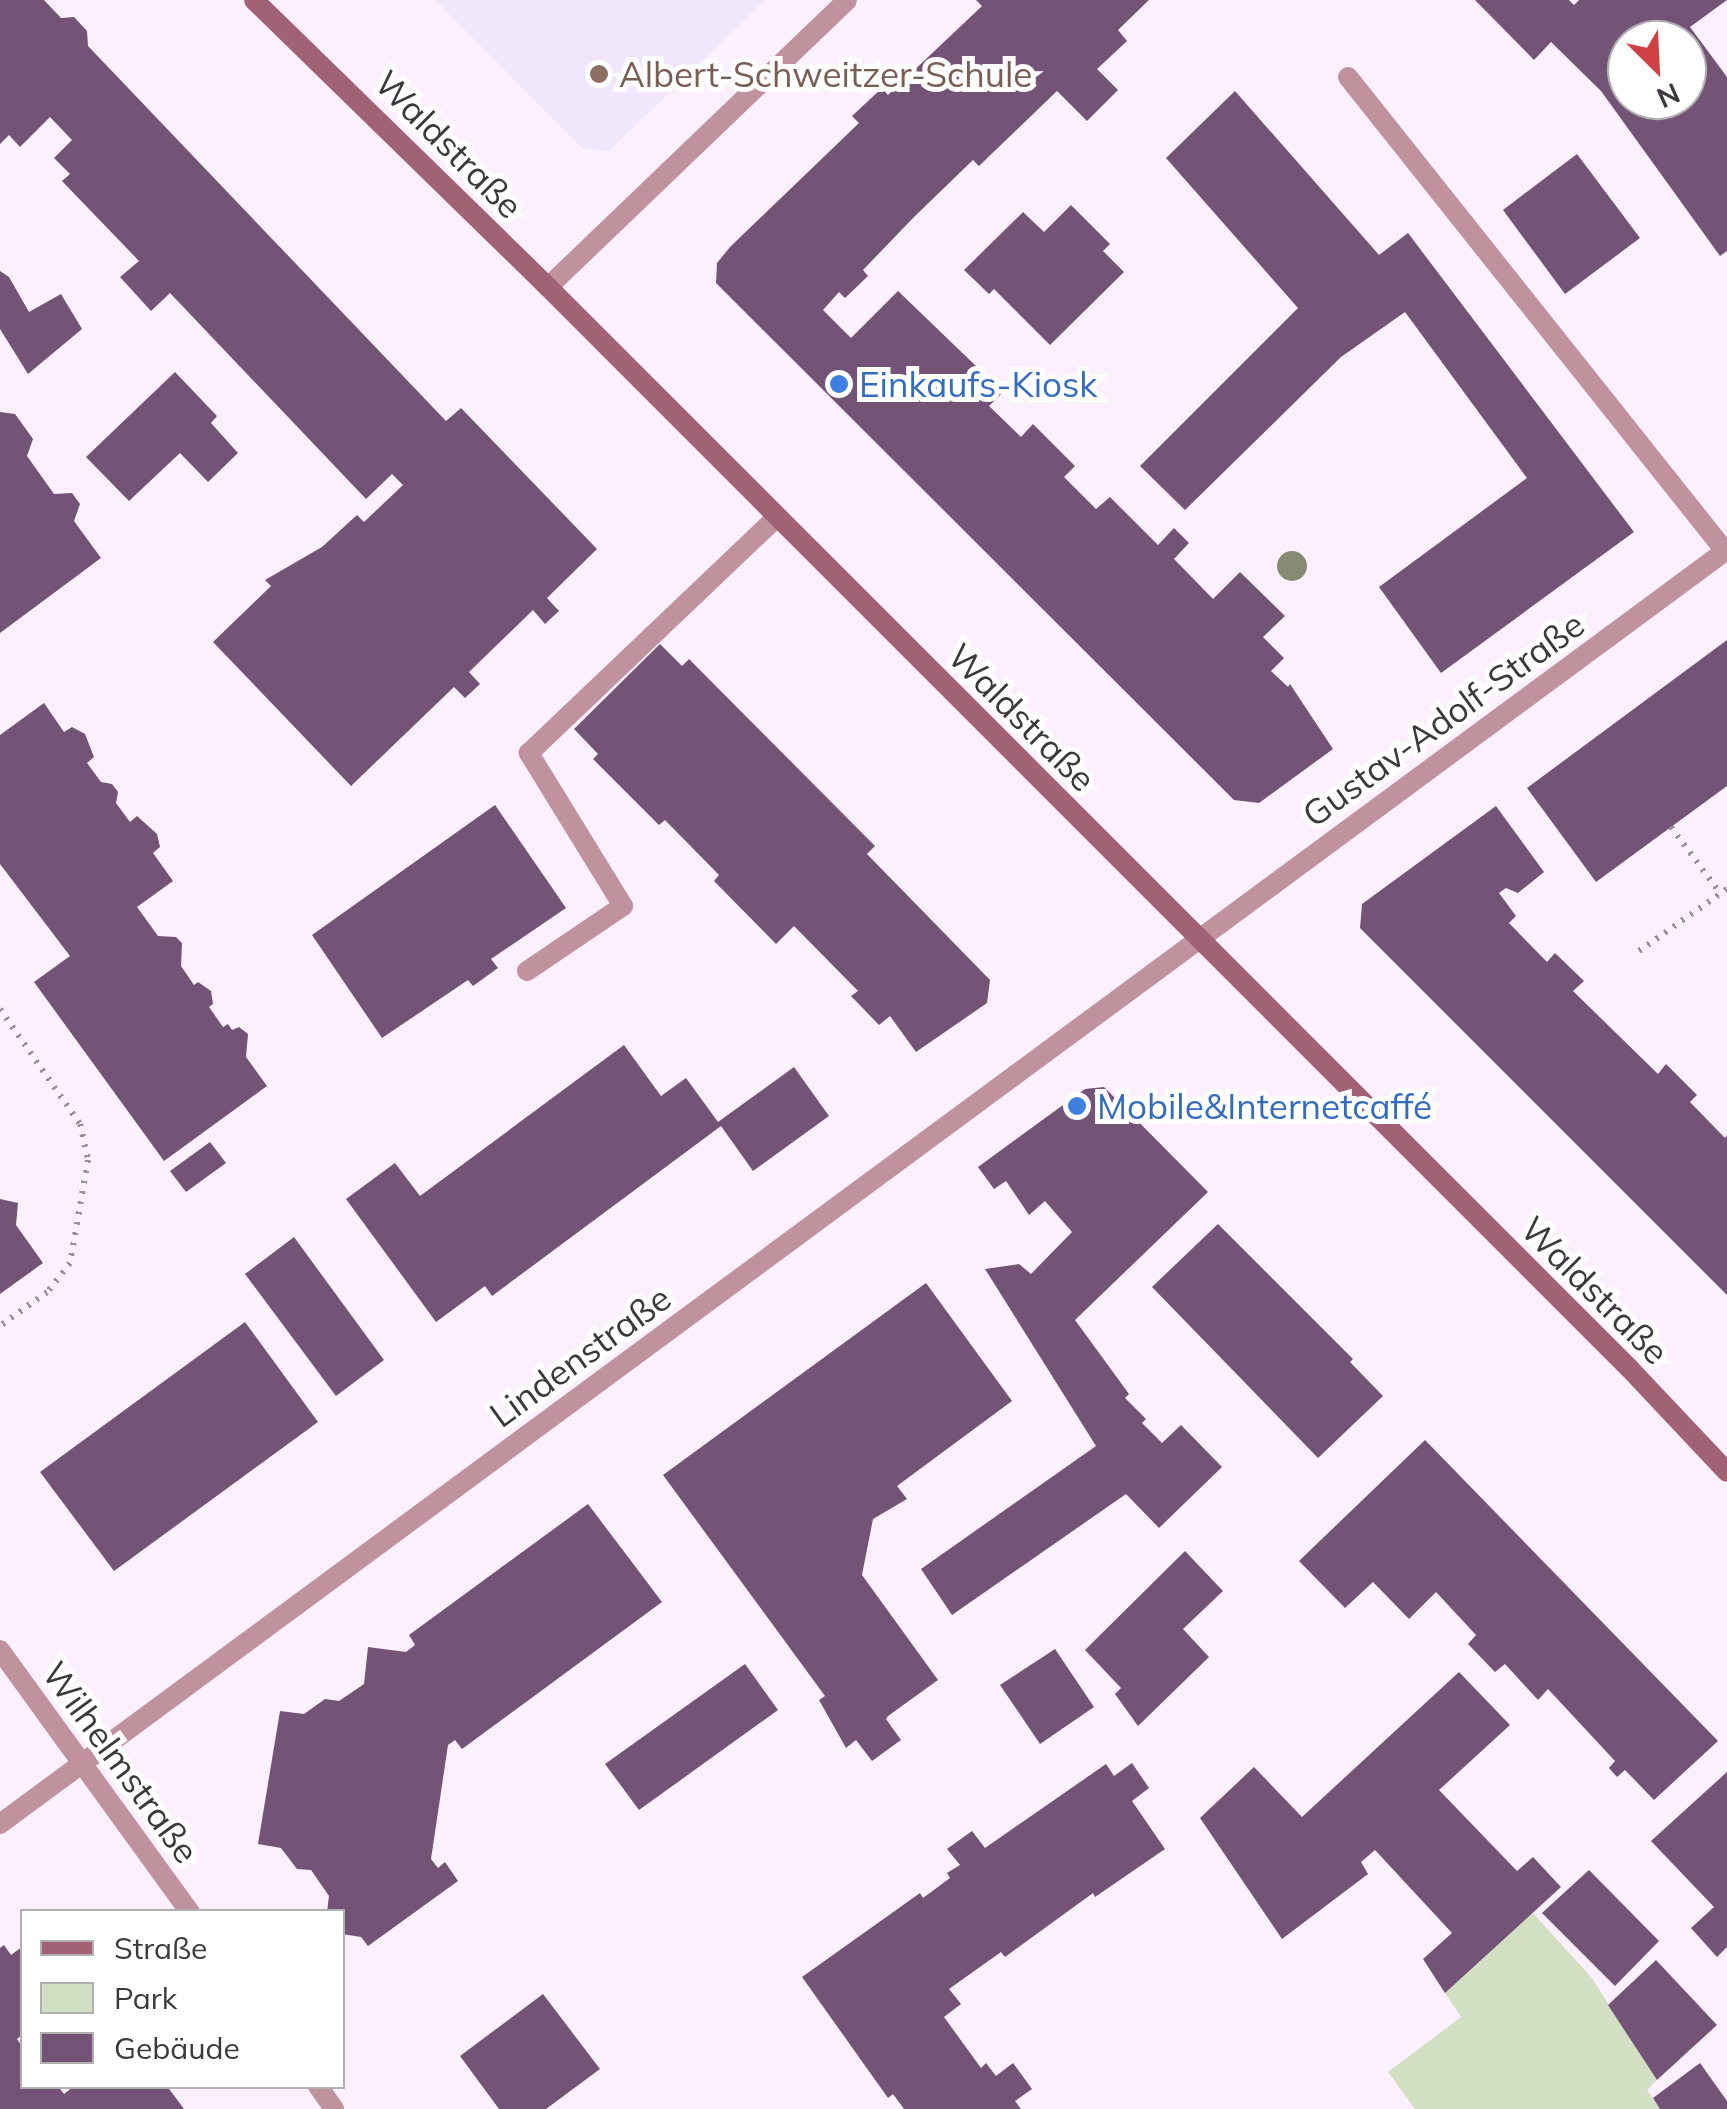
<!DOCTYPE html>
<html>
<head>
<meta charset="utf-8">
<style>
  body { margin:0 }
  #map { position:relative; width:1727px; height:2109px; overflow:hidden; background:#fdf0fe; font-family:Mulish,sans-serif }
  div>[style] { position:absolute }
  .education>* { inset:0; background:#f0e7fc }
  .green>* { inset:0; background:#d2dfc2 }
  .building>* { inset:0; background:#735376 }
  .path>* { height:6px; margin-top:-3px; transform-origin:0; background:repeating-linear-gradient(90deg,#99909a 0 2.5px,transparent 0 10.5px) }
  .service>* { height:20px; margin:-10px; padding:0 10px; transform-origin:10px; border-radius:10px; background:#c0929e }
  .minor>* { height:20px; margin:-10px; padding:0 10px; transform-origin:10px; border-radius:10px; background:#c0929e }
  .secondary>* { height:20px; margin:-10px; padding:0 10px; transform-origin:10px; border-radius:10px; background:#a26275 }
  .trees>* { width:30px; height:30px; margin:-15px; border-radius:50%; background:#878b74 }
  .dots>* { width:28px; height:28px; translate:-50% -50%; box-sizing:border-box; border:5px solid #fff; border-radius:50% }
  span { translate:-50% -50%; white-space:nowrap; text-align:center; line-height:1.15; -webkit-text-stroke:10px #fff; paint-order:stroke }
  .education-label { font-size:35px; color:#785e54 }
  .left { translate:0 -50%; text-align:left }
  .street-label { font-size:35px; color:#3d383e }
  .shop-label { font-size:35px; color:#366cbe }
  .legend { position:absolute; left:20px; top:1909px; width:325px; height:180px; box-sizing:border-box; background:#fff; border:2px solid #b1afb2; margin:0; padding:12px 18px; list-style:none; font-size:30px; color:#3d383e }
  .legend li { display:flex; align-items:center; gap:20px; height:50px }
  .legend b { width:50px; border:2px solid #b1afb2 }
  .north { position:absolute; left:1607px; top:20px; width:100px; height:100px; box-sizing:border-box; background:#fff; border:2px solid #b1afb2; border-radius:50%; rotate:156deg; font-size:28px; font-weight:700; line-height:40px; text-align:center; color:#3d383e }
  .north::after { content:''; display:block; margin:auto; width:35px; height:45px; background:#d04145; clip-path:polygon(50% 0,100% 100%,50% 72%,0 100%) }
</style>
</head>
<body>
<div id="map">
  <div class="education">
    <div style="clip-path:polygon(435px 0,765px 0,609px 151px,583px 149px)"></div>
  </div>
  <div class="green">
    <div style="clip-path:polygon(1532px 1912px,1592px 1978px,1657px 2080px,1647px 2090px,1660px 2109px,1415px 2109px,1388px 2072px,1461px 2017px,1445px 1993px)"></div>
  </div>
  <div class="building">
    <div style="clip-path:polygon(0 0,44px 0,61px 18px,74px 17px,87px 31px,88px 46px,446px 421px,461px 408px,597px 549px,547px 598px,559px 611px,545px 624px,533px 610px,469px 672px,480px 684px,465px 698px,454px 687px,351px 786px,213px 642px,271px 586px,265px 580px,322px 547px,357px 515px,364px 522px,403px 485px,392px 474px,366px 499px,170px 293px,151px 311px,120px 277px,139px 261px,62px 181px,70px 174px,54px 158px,72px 140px,50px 117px,20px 147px,9px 135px,0 144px)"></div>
    <div style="clip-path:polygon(976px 0,1149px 0,1118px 30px,1127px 41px,1097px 69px,1118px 90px,1087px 121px,1057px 91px,979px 166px,973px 160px,915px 216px,863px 270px,868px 276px,845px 298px,839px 292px,823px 310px,851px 338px,898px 291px,1003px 392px,989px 406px,1021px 437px,1033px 424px,1075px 466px,1064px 477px,1096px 509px,1110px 497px,1158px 545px,1174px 528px,1189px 543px,1174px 559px,1213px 599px,1240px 572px,1285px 616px,1263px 637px,1284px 658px,1271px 671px,1288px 687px,1290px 684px,1333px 749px,1259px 803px,1234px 800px,716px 283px,717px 263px,730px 247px,859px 123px,852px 116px,882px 88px,888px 95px,982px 6px)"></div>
    <div style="clip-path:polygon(evenodd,1475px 0,1569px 0,1574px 5px,1579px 0,1727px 0,1690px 27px,1727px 77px,1727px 251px,1720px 256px,1601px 91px,1551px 42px,1534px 60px,1475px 0,1627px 40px,1687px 40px,1687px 100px,1627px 100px,1627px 40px)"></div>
    <div style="clip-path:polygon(1235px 91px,1379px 255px,1408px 233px,1634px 532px,1441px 673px,1379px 587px,1527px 478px,1405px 312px,1341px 357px,1185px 510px,1140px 466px,1298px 308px,1166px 158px)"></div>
    <div style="clip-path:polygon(1577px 154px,1640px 238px,1565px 294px,1503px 210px)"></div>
    <div style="clip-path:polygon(1071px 205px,1110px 244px,1103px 251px,1124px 272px,1050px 345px,994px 289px,989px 294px,964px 270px,1023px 212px,1044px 232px)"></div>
    <div style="clip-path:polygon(0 271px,9px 277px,29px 312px,61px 294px,82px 329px,28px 374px,0 329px)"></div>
    <div style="clip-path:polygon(175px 372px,217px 416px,211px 423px,238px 453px,208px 482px,180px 453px,129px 501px,86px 457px)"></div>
    <div style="clip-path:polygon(0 412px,15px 414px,33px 439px,27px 456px,54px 494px,72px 493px,80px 504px,74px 521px,101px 558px,0 633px)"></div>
    <div style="clip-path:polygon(1727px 640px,1727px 786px,1596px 882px,1527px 788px)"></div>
    <div style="clip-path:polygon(660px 644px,682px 666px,689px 659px,875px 846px,867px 854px,990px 980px,987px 1003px,916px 1052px,890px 1016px,879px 1025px,851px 996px,858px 991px,794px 926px,776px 944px,714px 881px,719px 875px,665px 820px,659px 825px,593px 759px,598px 754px,574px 729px)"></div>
    <div style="clip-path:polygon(44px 703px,64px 732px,72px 727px,85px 734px,94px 757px,87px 763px,101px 782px,112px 784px,118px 792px,116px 803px,130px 822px,137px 816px,157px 834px,160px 847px,153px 853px,173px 881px,137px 907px,158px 936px,176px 937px,182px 943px,181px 966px,194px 985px,198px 982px,211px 991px,213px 1004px,209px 1007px,223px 1027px,228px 1024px,232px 1030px,239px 1027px,248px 1034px,246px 1057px,267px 1086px,164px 1161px,34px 982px,70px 956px,0 864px,0 735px)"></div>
    <div style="clip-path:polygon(495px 805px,566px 908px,491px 959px,498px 968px,473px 986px,468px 980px,382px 1038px,312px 935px)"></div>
    <div style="clip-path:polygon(1496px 806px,1544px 872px,1518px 893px,1506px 888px,1499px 893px,1516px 916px,1509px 923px,1547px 962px,1555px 953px,1584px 981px,1573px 991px,1658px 1074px,1666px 1064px,1697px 1095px,1690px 1102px,1725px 1138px,1727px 1135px,1727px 1295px,1360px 928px,1362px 904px)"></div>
    <div style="clip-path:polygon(624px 1045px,661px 1096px,686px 1078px,718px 1122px,794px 1067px,829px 1116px,753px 1171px,721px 1126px,492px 1296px,485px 1286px,436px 1322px,346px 1199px,395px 1163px,420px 1196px)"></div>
    <div style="clip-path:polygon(1104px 1087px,1208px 1192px,1075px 1320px,1129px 1394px,1125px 1398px,1146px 1419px,1142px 1423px,1162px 1443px,1181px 1425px,1222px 1467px,1159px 1528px,1126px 1494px,952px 1615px,921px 1569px,1096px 1446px,985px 1269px,1019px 1264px,1031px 1274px,1072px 1232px,1045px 1201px,1029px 1215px,1006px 1181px,994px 1189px,978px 1167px,1085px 1089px)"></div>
    <div style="clip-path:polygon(210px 1142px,226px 1163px,186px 1192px,170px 1171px)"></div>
    <div style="clip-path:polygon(0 1199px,18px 1203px,16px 1225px,43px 1263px,0 1294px)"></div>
    <div style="clip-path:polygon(1218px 1224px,1353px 1359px,1350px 1362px,1383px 1396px,1318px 1458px,1152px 1287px)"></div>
    <div style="clip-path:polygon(294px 1237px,384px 1360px,336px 1396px,245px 1274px)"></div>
    <div style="clip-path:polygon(926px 1283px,1012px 1401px,897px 1486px,907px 1499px,873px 1519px,862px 1575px,938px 1680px,888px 1716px,886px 1719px,901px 1740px,872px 1761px,856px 1740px,846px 1748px,819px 1700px,825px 1696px,663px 1475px)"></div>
    <div style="clip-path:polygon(245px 1322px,318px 1422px,114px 1571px,40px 1472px)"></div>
    <div style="clip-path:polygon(1425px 1440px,1718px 1741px,1654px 1800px,1625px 1770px,1617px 1777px,1609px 1768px,1615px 1761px,1548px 1689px,1538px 1700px,1505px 1664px,1495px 1672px,1468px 1644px,1476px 1635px,1436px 1592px,1409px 1619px,1373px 1582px,1345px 1608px,1299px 1561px)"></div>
    <div style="clip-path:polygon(588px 1504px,662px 1602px,462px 1749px,455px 1740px,448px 1745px,431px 1859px,438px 1868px,445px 1862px,458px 1881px,368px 1946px,361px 1937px,342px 1934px,342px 1912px,327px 1912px,329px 1896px,311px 1870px,297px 1869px,281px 1848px,258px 1844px,280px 1711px,304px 1714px,325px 1699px,339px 1701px,364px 1684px,368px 1647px,406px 1652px,415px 1645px,409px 1635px)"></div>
    <div style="clip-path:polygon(1185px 1551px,1223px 1591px,1183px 1629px,1209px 1657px,1138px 1726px,1115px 1694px,1121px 1688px,1085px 1650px)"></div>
    <div style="clip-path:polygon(1055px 1649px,1094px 1707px,1040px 1744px,1000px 1685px)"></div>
    <div style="clip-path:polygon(745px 1664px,778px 1710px,639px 1810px,605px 1764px)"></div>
    <div style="clip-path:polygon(1459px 1672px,1510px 1725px,1439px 1790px,1517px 1871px,1533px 1857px,1561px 1887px,1445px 1993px,1423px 1959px,1452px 1933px,1375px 1850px,1361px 1862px,1368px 1874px,1282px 1939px,1200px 1818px,1254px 1767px,1302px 1817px)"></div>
    <div style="clip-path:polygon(1132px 1763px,1149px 1788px,1132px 1801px,1165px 1849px,1095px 1897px,1093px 1893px,1005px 1957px,1001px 1952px,949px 1989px,961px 2004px,944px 2017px,981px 2068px,986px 2063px,996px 2076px,1013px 2063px,1032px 2089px,1015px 2101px,1021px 2109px,904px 2109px,893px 2094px,888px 2098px,802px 1977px,920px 1893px,923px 1898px,950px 1878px,947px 1873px,960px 1865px,947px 1849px,972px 1831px,985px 1848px,1106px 1764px,1114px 1776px)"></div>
    <div style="clip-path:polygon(1727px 1772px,1727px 1947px,1717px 1957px,1691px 1928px,1714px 1907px,1651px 1841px)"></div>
    <div style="clip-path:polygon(1589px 1870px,1659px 1941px,1615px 1986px,1542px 1913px)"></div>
    <div style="clip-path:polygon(4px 1945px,11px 1955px,22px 1947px,22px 2035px,17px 2039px,22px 2046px,22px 2086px,58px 2086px,64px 2094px,74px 2086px,167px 2086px,184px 2109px,0 2109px,0 1948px)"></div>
    <div style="clip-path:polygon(1656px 1960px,1717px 2025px,1657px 2080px,1608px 2005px)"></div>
    <div style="clip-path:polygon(543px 1994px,600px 2069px,546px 2109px,499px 2109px,460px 2056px)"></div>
    <div style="clip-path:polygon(1700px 2063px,1727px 2101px,1727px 2109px,1660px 2109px,1653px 2098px)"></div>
  </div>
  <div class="path">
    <div style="left:1671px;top:827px;width:82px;rotate:53.4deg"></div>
    <div style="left:1639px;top:951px;width:108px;rotate:-35.2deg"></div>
    <div style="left:0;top:1009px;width:140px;rotate:55.2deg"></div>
    <div style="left:80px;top:1124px;width:37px;rotate:77deg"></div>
    <div style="left:88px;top:1160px;width:105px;rotate:99.9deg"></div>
    <div style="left:70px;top:1263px;width:37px;rotate:128deg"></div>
    <div style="left:47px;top:1292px;width:58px;rotate:144.1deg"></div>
  </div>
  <div class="service">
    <div style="left:1348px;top:77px;width:606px;rotate:51.5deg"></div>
    <div style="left:527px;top:971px;width:116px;rotate:-34.1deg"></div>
    <div style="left:623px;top:906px;width:180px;rotate:-121.6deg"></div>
    <div style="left:529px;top:753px;width:342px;rotate:-43.6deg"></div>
  </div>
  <div class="minor">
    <div style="left:548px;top:287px;width:414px;rotate:-43.8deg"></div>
    <div style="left:0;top:1650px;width:324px;rotate:54.1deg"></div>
    <div style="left:0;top:1824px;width:2146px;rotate:-36.42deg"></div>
    <div style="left:318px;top:2086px;width:28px;rotate:55deg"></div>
  </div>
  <div class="secondary">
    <div style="left:254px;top:0;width:411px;rotate:44.3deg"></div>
    <div style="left:548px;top:287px;width:1530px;rotate:45deg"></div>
    <div style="left:1630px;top:1369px;width:141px;rotate:46.7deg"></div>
  </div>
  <div class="trees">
    <div style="left:1292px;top:566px"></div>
  </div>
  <div class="dots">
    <div style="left:599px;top:74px;background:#8d6e63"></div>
    <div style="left:839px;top:384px;background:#3f7fe0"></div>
    <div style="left:1077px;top:1106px;background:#3f7fe0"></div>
  </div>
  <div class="education-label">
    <span class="left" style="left:619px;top:74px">Albert-Schweitzer-Schule</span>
  </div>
  <div class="street-label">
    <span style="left:449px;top:144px;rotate:45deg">Waldstraße</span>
    <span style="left:1022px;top:717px;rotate:45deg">Waldstraße</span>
    <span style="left:1443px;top:719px;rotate:-36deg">Gustav-Adolf-Straße</span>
    <span style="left:1595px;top:1290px;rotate:45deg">Waldstraße</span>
    <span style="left:580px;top:1356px;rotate:-36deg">Lindenstraße</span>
    <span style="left:121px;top:1762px;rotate:54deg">Wilhelmstraße</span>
  </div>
  <div class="shop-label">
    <span class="left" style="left:859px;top:384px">Einkaufs-Kiosk</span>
    <span class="left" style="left:1097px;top:1106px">Mobile&amp;Internetcaffé</span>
  </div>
  <ul class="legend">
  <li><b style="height:12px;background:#a26275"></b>Straße</li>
  <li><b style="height:28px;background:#d2dfc2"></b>Park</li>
  <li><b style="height:28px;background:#735376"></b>Gebäude</li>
  </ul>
  <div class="north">N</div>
</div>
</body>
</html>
